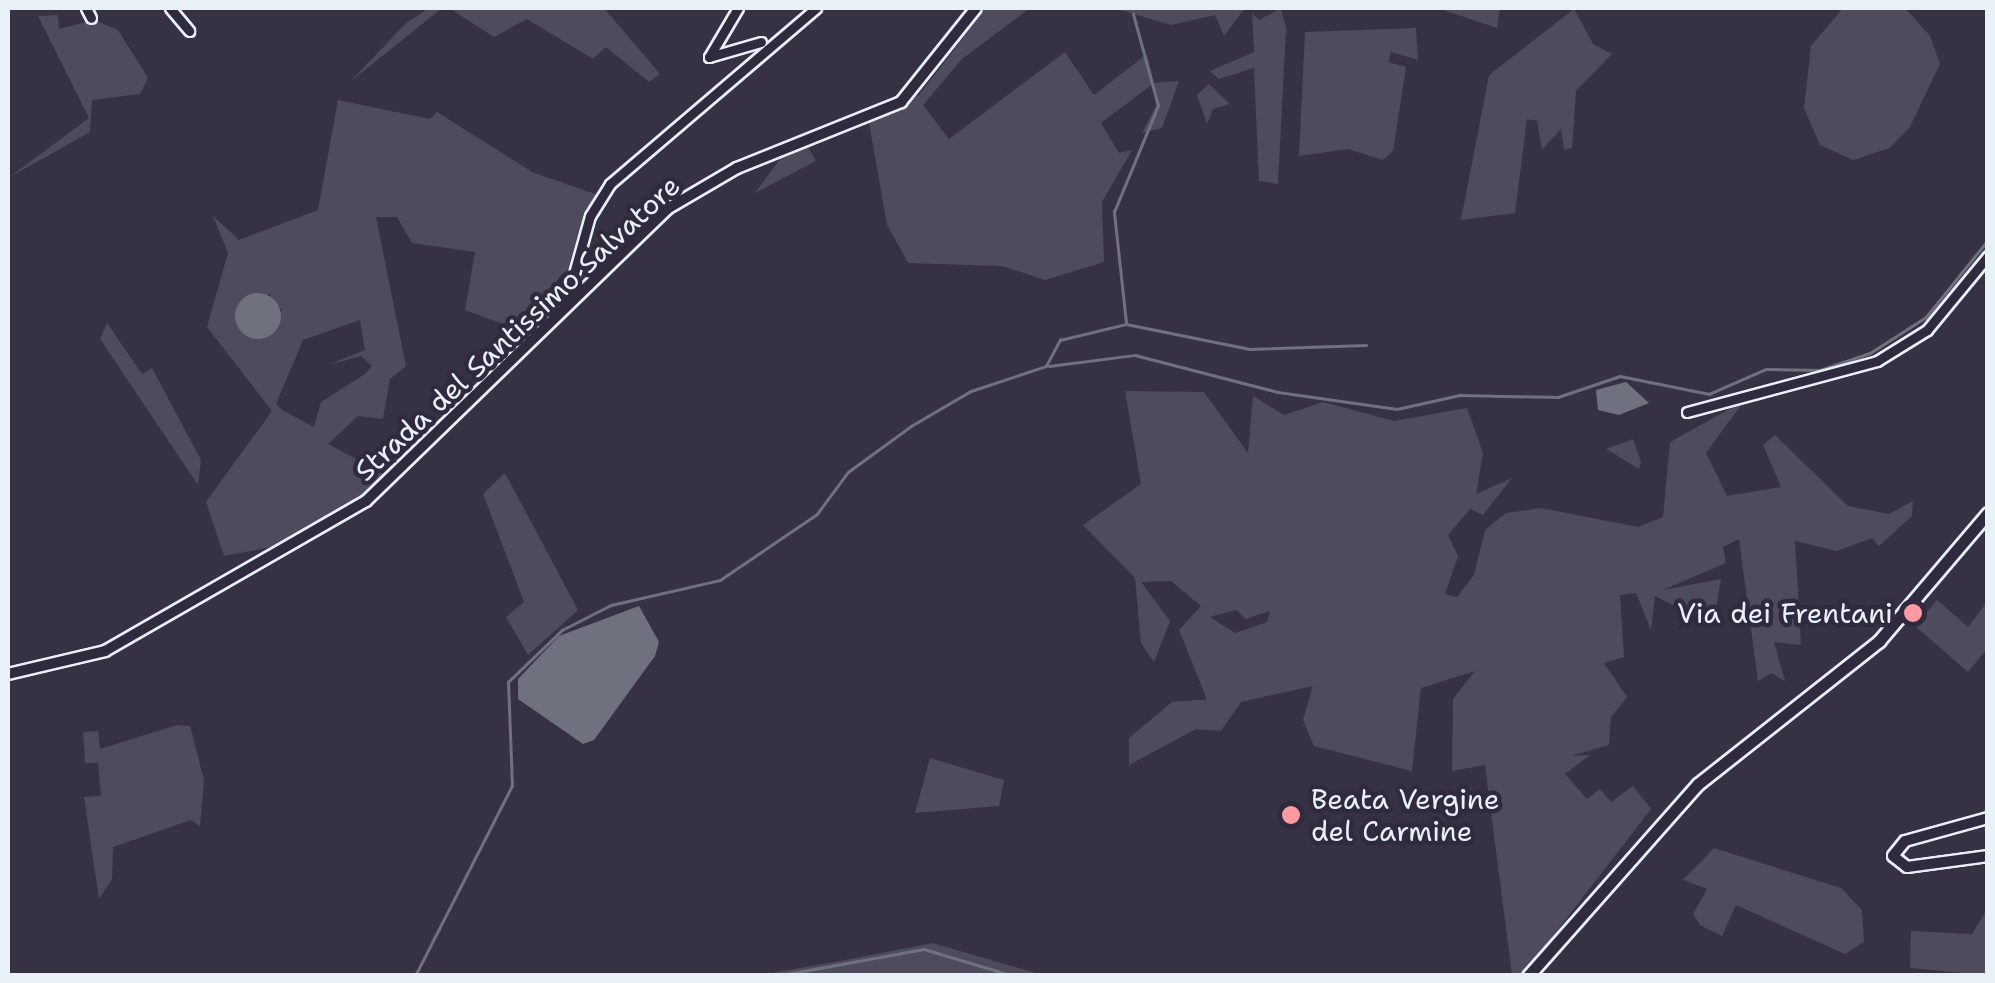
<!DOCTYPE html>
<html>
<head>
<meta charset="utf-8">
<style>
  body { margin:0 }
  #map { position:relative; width:1995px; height:983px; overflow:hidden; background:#363244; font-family:"Shantell Sans",sans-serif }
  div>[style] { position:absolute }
  .green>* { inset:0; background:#4d4b5c }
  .water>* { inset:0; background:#70717f }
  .round { border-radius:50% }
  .stream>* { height:2.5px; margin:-1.25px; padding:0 1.25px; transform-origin:1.25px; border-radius:1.25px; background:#70717f }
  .roads { filter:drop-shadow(2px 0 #e8f1f8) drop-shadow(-2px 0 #e8f1f8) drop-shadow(0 2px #e8f1f8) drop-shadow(0 -2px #e8f1f8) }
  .minor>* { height:9px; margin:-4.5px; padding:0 4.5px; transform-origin:4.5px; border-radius:4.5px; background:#2f2a3d }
  .tertiary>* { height:10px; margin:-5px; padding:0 5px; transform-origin:5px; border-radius:5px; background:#2f2a3d }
  .secondary>* { height:11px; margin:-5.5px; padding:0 5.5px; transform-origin:5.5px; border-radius:5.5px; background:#2f2a3d }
  .dots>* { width:28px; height:28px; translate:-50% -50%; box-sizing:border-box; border:5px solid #2f2a3d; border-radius:50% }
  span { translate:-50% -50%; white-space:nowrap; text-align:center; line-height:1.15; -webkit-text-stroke:9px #2f2a3d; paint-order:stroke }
  .street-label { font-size:28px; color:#e8f1f8 }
  .poi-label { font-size:28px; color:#e8f1f8 }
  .right { translate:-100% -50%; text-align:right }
  .left { translate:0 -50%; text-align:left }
  .frame { position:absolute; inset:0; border:10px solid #e8f1f8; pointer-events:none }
</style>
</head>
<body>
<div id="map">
  <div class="green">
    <div style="clip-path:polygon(429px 8px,442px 8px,350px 82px,405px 24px)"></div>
    <div style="clip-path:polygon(449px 8px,604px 8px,660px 74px,649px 82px,606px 47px,593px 59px,527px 19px,494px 37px)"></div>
    <div style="clip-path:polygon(986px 8px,1030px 8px,962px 59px,923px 105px,949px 139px,1065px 52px,1094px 95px,1147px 54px,1154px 83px,1179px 81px,1162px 128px,1142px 133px,1156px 106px,1154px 83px,1101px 123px,1119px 153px,1132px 150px,1102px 202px,1104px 262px,1045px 280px,1002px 266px,908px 263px,887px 225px,869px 122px,919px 95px)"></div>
    <div style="clip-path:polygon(1114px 8px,1245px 8px,1224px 36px,1215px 15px,1171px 25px)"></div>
    <div style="clip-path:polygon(1281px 8px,1286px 28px,1278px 184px,1259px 181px,1254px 68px,1219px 79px,1210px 71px,1254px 52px,1252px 13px,1259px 20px)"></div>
    <div style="clip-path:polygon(1500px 8px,1497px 28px,1440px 9px,1442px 8px)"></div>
    <div style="clip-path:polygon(1843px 8px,1905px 8px,1930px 36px,1940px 64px,1910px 127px,1890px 148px,1853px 160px,1820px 145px,1804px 108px,1811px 46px)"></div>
    <div style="clip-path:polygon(1574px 9px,1593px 44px,1612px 54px,1576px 91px,1572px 148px,1564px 150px,1561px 129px,1542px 150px,1537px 121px,1527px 119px,1515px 213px,1461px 220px,1489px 75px)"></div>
    <div style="clip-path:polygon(58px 15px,59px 29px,94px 20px,118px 30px,148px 78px,140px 94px,92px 100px,90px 132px,8px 178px,89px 118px,38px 16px)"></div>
    <div style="clip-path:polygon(1416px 28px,1418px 60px,1391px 52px,1388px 62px,1406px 67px,1393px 151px,1383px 160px,1348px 149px,1299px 156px,1305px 32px)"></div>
    <div style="clip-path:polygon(1209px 84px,1230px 104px,1213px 109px,1207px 124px,1197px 95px)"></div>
    <div style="clip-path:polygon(evenodd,338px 100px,430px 119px,437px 112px,532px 172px,598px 195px,563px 310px,521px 353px,496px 342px,503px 324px,465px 310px,475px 252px,412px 243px,397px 217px,376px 217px,406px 366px,390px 379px,383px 419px,358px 416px,328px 444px,385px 475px,423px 441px,386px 481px,287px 544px,224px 556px,206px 502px,272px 411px,207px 327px,228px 253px,213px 216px,239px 240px,318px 210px,338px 100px,269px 294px,282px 310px,275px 325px,236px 311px,269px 294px,338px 100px,360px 320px,365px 350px,328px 365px,361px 356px,372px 366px,365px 374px,321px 402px,314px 427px,282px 410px,276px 404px,303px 340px,360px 320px)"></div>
    <div style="clip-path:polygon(808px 147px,816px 161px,755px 193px,780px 159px)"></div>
    <div style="clip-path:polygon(107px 323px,142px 374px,152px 368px,201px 460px,198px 485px,100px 339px)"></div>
    <div style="clip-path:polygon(evenodd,1125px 391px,1204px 392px,1248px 453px,1253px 396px,1284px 415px,1323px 402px,1394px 421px,1467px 408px,1483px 453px,1476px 494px,1512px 478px,1483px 515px,1470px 509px,1448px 535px,1458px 556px,1445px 594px,1457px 597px,1474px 575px,1485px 530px,1506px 513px,1541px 508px,1638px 527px,1663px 517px,1670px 442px,1744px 401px,1706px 453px,1727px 496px,1781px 487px,1763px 445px,1775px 435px,1848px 506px,1889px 514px,1913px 501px,1912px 516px,1879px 546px,1872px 538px,1837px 551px,1795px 541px,1801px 645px,1774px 642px,1785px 681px,1771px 673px,1758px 681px,1739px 539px,1723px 547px,1726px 563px,1663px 590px,1721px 579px,1713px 625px,1655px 596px,1651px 630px,1636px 593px,1620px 595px,1624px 657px,1604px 663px,1627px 697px,1611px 717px,1609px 745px,1571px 756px,1590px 755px,1565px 774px,1587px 799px,1600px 789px,1611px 802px,1633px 786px,1651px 809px,1522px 976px,1512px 975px,1485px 765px,1452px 771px,1453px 699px,1475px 671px,1421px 688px,1412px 771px,1314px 746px,1303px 720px,1313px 686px,1241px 702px,1220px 732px,1179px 630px,1201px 606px,1171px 581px,1141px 582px,1170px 621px,1154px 662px,1141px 643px,1135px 578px,1083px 525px,1141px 484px,1125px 391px,1236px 610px,1246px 619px,1270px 611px,1267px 622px,1235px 633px,1210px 617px,1236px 610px)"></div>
    <div style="clip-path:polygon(1633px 439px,1641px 462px,1639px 469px,1606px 449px)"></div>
    <div style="clip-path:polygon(505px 473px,578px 610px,528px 655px,506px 617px,524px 602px,483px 494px)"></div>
    <div style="clip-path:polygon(1937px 600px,1968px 627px,1987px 602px,1987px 649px,1968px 672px,1915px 626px)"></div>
    <div style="clip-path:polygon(1211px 699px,1219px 731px,1196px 729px,1129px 765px,1129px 738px,1172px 702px)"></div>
    <div style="clip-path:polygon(177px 725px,190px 726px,204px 780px,200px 826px,191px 820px,113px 847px,112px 879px,99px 899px,84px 797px,101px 796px,98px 763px,85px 763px,83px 732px,98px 731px,100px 749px)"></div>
    <div style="clip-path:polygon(930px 758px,1004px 780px,999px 806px,915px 813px)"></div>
    <div style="clip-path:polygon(1714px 848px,1841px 888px,1862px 910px,1864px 942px,1845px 954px,1736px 905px,1722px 936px,1700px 925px,1693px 914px,1707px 889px,1683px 880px)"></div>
    <div style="clip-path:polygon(1987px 910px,1987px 975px,1910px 968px,1911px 931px,1972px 934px)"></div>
    <div style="clip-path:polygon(933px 943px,1042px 975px,761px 975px,840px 961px)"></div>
  </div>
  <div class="water">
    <div class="round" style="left:235px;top:293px;width:46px;height:46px"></div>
    <div style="clip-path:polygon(1626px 382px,1649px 403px,1619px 415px,1598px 410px,1596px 390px)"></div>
    <div style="clip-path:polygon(639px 606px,659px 642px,655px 656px,594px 740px,583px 744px,518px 699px,518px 679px,559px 636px)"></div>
  </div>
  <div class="stream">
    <div style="left:1126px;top:323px;width:112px;rotate:-96.2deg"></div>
    <div style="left:1114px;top:212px;width:115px;rotate:-67.5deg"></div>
    <div style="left:1158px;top:106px;width:95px;rotate:-105.2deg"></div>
    <div style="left:1049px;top:366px;width:87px;rotate:-7.3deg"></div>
    <div style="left:1135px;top:355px;width:148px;rotate:14.5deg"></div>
    <div style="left:1278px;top:392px;width:120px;rotate:8.1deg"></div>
    <div style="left:1397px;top:409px;width:65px;rotate:-12.5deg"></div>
    <div style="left:1460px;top:395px;width:98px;rotate:1.2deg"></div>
    <div style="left:1558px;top:397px;width:65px;rotate:-18.7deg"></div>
    <div style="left:1620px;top:376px;width:91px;rotate:11.4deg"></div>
    <div style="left:1709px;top:394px;width:62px;rotate:-23.7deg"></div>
    <div style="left:1766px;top:369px;width:54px;rotate:1.1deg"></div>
    <div style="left:1820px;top:370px;width:53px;rotate:-18.8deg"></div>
    <div style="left:1870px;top:353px;width:67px;rotate:-32.7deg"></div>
    <div style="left:1926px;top:317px;width:99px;rotate:-51.2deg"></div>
    <div style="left:415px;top:976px;width:213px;rotate:-63deg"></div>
    <div style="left:512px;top:786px;width:104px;rotate:-92.2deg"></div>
    <div style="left:508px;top:682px;width:75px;rotate:-43.9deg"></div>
    <div style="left:562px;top:630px;width:55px;rotate:-27deg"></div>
    <div style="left:611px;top:605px;width:112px;rotate:-12.9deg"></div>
    <div style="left:720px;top:580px;width:117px;rotate:-34.2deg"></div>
    <div style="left:817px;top:514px;width:52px;rotate:-53.6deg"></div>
    <div style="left:848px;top:472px;width:78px;rotate:-36.1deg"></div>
    <div style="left:911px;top:426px;width:69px;rotate:-30.3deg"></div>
    <div style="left:971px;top:391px;width:79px;rotate:-18.4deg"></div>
    <div style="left:1046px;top:366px;width:30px;rotate:-62deg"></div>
    <div style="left:1060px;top:340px;width:68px;rotate:-13.6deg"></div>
    <div style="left:1126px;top:324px;width:126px;rotate:11.4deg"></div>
    <div style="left:1250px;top:349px;width:116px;rotate:-2deg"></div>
    <div style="left:776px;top:976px;width:150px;rotate:-10.3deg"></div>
    <div style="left:924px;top:949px;width:94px;rotate:16.7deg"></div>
  </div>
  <div class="roads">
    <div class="minor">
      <div style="left:86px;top:8px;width:11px;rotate:63deg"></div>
      <div style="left:170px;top:8px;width:30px;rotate:50deg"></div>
      <div style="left:738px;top:8px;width:57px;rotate:120.6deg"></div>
      <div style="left:709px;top:57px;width:54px;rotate:-16.1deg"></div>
      <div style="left:565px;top:306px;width:93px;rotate:-74.5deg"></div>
      <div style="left:590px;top:216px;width:38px;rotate:-58deg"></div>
      <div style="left:610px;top:184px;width:271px;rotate:-40.5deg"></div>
      <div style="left:1687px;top:412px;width:197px;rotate:-15deg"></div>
      <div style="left:1877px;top:361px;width:59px;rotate:-31.8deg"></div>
      <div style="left:1927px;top:330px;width:96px;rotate:-50.5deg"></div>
    </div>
    <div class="tertiary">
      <div style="left:8px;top:674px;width:100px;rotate:-13.3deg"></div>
      <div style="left:105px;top:651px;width:301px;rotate:-29.9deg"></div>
      <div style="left:366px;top:501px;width:419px;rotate:-44.1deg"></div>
      <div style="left:667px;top:209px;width:81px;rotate:-30.4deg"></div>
      <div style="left:737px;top:168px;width:177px;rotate:-21.9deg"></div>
      <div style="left:901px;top:102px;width:120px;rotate:-51.4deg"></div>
      <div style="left:1988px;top:818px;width:86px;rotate:164.5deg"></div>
      <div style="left:1905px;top:841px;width:19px;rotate:129deg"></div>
      <div style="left:1893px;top:856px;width:18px;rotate:38deg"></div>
      <div style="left:1907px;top:867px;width:82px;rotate:-7.7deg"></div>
    </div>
    <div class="secondary">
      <div style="left:1528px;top:976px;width:256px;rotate:-48.5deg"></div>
      <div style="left:1698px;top:784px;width:231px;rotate:-38.3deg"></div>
      <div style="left:1879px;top:641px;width:168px;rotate:-49.6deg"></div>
    </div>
  </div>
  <div class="dots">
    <div style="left:1913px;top:613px;background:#ff9aa2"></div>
    <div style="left:1291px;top:815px;background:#ff9aa2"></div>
  </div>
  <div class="street-label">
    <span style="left:517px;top:328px;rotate:-43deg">Strada del Santissimo Salvatore</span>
  </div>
  <div class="poi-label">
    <span class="right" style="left:1893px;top:613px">Via dei Frentani</span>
    <span class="left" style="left:1311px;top:815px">Beata Vergine<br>del Carmine</span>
  </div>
  <div class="frame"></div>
</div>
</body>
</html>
